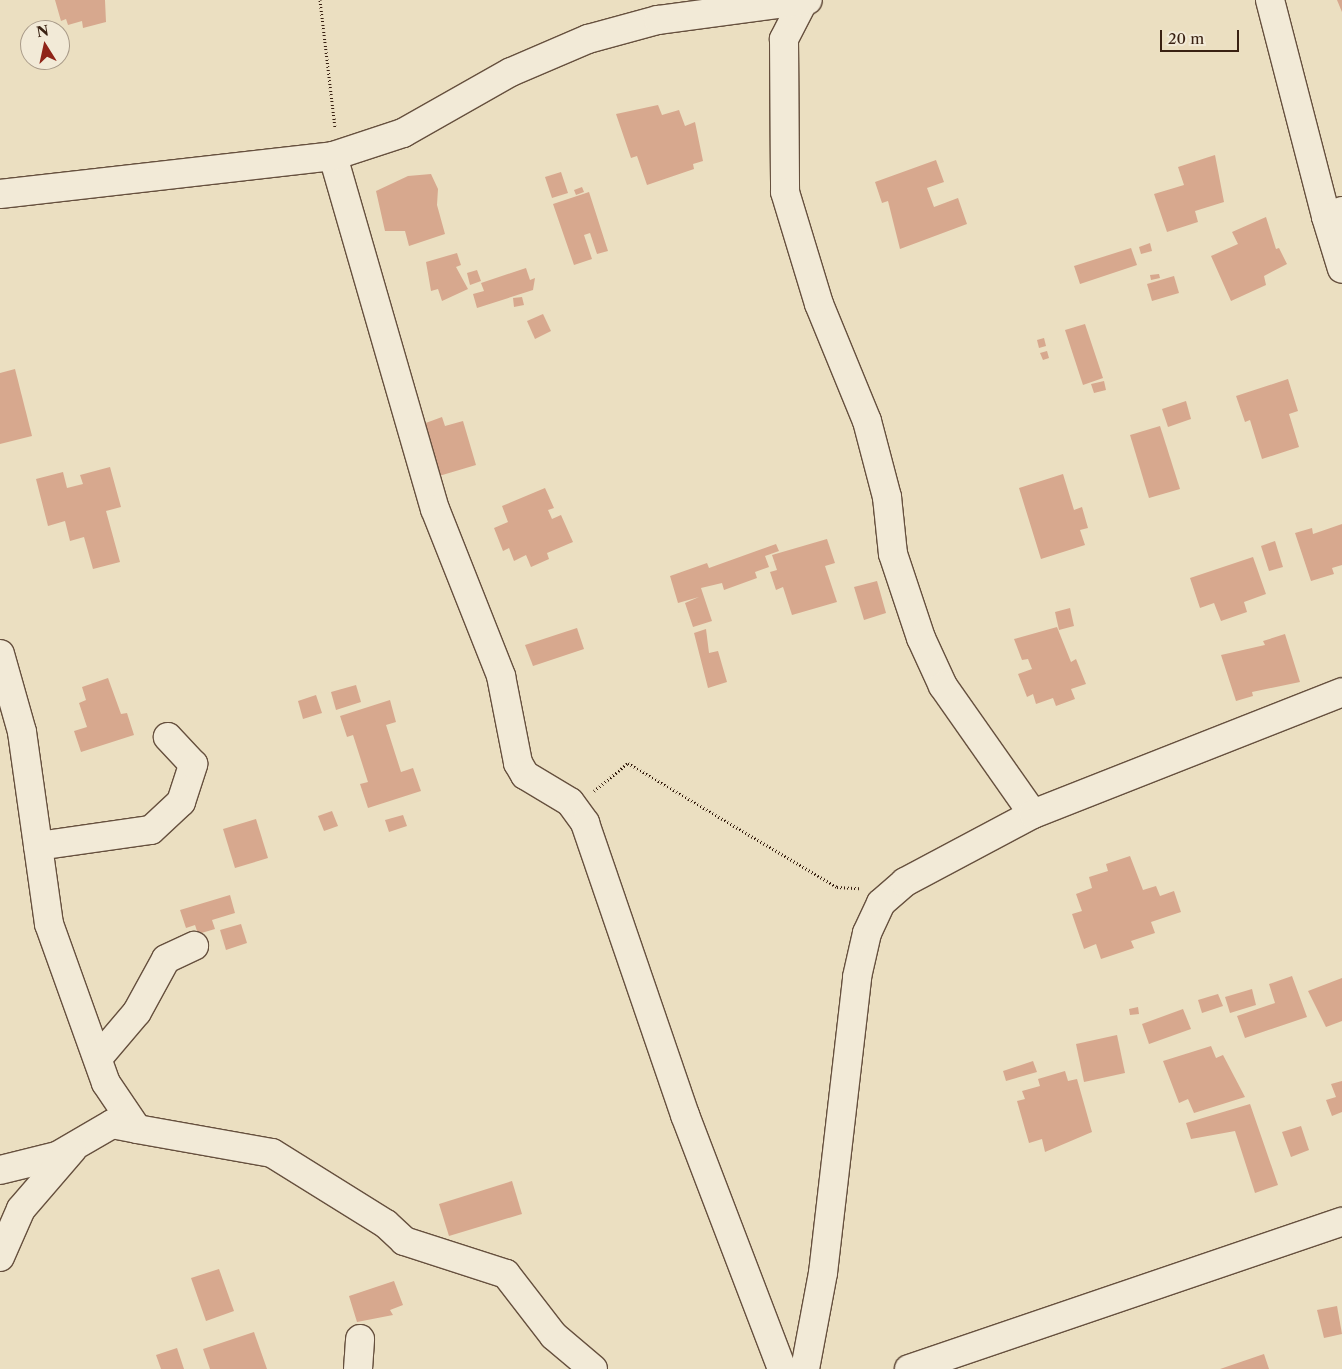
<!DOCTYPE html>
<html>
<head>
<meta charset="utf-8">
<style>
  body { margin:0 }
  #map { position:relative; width:1342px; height:1369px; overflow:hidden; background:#ebdfc1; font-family:"Libre Caslon Text",serif }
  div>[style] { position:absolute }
  .building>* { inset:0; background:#d7a88e }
  .path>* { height:3px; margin-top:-1.5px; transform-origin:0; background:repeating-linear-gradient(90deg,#392112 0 1px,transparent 0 3.5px) }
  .roads { filter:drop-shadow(1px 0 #66503e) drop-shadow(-1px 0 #66503e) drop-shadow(0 1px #66503e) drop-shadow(0 -1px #66503e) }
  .street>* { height:28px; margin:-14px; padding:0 14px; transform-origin:14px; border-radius:14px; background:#f2ead7 }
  span { translate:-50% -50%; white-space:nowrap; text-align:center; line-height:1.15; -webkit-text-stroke:4px #f2ead7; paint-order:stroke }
  .north { position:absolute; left:20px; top:20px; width:50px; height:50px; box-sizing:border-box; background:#f2ead7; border:1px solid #a89a88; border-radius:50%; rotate:350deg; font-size:14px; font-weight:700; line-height:20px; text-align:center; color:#392112 }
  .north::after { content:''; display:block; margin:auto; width:18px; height:22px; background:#8f2418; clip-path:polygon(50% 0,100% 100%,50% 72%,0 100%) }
  .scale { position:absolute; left:1160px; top:30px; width:79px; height:22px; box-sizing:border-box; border:2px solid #392112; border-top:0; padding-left:6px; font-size:15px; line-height:18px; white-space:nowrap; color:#392112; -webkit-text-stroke:4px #f2ead7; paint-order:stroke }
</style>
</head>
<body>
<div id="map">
  <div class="building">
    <div style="clip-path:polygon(55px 0,105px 0,106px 22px,83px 28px,82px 21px,68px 25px,66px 19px,61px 21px)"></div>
    <div style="clip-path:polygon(1337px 0,1342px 0,1342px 12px)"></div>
    <div style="clip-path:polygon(658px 105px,662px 115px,679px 110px,685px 126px,695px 122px,703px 161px,693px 164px,694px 169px,647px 185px,637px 156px,631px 158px,616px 114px)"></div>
    <div style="clip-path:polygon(1215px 155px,1224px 202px,1195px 211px,1198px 222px,1167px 232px,1154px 194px,1184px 185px,1178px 167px)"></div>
    <div style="clip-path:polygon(936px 160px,944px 182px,927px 188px,934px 207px,958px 198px,967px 224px,900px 249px,888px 201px,882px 203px,875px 182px)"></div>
    <div style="clip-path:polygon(561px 172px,568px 193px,552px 198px,545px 177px)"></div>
    <div style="clip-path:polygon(431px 174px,438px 189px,437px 205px,445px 234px,409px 246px,405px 231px,385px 231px,376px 191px,408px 176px)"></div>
    <div style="clip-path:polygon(582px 187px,584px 192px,576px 195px,574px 190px)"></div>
    <div style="clip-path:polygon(589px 192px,608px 251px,597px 254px,590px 233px,584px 235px,592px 259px,574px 265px,553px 204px)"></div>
    <div style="clip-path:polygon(1266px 217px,1276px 249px,1279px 248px,1287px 264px,1264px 276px,1266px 285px,1231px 301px,1211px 256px,1238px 244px,1232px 232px)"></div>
    <div style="clip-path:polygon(1150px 243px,1152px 251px,1141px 254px,1139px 247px)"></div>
    <div style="clip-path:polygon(1131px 248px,1137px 265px,1080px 284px,1074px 266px)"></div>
    <div style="clip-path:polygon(457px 253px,461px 265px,456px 267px,468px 289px,442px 301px,438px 289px,431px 291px,426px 262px)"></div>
    <div style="clip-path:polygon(526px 268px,530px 280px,535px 278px,533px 290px,477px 308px,473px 294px,484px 291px,481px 283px)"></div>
    <div style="clip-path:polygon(477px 270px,481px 281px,470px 285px,467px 273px)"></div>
    <div style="clip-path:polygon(1159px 274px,1160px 278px,1151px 280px,1150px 275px)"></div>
    <div style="clip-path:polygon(1174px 276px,1179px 293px,1152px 301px,1147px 284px)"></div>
    <div style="clip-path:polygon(522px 297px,524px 305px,514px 307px,513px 298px)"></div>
    <div style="clip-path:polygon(543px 314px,551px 331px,535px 339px,527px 321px)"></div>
    <div style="clip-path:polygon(1085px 324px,1103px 378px,1083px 385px,1065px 330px)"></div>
    <div style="clip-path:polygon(1044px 338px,1046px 346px,1039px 348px,1037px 340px)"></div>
    <div style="clip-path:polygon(1047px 351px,1049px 358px,1043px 360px,1040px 353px)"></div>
    <div style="clip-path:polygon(15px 369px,32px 436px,0 444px,0 373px)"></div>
    <div style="clip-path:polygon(1288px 379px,1298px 411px,1289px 414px,1299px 447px,1262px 459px,1250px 420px,1245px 422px,1236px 396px)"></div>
    <div style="clip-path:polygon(1104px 381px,1106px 390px,1094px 393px,1091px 384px)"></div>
    <div style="clip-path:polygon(1186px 401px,1191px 419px,1168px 427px,1162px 409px)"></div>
    <div style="clip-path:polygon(442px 417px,445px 426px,463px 421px,476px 465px,439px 476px,423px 424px)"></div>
    <div style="clip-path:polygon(1160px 426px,1180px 489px,1149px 498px,1130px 435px)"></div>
    <div style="clip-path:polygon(110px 467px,121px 507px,106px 511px,120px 562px,93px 569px,84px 537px,70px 541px,65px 521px,48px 526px,36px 479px,63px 472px,67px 488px,83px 484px,80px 475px)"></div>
    <div style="clip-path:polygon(1063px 474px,1074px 510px,1082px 507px,1088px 528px,1080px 530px,1085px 545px,1041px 559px,1019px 488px)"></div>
    <div style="clip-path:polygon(545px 488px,554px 508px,548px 510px,552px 519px,561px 515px,573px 542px,547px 553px,549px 559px,531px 567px,526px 555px,514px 561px,509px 548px,503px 551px,494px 528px,508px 522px,502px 506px)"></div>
    <div style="clip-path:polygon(1342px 524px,1342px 565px,1332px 568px,1334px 574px,1311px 581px,1295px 533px,1312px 528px,1313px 534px)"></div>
    <div style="clip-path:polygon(827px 539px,835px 563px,825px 566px,837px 602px,792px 615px,783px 587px,776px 590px,770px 572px,777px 570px,772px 555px)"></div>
    <div style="clip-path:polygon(1275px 541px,1283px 567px,1269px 571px,1261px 546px)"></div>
    <div style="clip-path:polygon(776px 544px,779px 551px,765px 556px,769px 567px,755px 572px,757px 578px,724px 590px,722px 583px,701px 588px,712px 621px,693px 627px,685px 603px,699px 597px,678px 603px,670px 576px,707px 563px,709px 568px)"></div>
    <div style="clip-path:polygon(1253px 557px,1266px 594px,1244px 602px,1247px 612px,1221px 621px,1214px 603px,1200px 608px,1190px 578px)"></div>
    <div style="clip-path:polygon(877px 581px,886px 613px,864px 620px,854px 587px)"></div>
    <div style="clip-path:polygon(1070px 608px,1074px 626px,1059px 630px,1055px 612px)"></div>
    <div style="clip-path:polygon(1057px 627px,1071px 662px,1076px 659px,1086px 684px,1071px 689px,1075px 699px,1056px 706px,1053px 698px,1036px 704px,1033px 694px,1027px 697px,1018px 674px,1032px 669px,1028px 659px,1022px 660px,1014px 639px)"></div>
    <div style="clip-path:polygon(577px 628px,584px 649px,533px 666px,525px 645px)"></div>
    <div style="clip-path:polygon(706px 629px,709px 653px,718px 651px,727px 682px,708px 688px,694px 633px)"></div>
    <div style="clip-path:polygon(1285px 634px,1300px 682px,1252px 692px,1253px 696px,1236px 701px,1221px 655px,1265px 645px,1263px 641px)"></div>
    <div style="clip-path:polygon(108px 678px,121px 714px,127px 713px,134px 735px,81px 752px,74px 731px,87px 727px,79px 703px,86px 700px,82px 687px)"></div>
    <div style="clip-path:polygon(356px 685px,361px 702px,336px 710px,331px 692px)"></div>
    <div style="clip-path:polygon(316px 695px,322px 713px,303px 719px,298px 701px)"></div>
    <div style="clip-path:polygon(390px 700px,396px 722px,386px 725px,401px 772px,413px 768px,421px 791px,368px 808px,360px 784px,368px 782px,353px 735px,347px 737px,340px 716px)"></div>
    <div style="clip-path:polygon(332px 811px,338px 826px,324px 831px,318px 816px)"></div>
    <div style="clip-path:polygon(403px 815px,407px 826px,389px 832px,385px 820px)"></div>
    <div style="clip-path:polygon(256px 819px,268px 858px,235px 868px,223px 829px)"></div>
    <div style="clip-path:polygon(1130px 856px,1143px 890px,1156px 886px,1160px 896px,1174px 891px,1181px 912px,1151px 922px,1155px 933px,1131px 941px,1134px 948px,1101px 959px,1096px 944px,1084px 949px,1072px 914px,1082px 911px,1076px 894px,1092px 888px,1089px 877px,1108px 871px,1106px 864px)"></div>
    <div style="clip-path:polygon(230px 895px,235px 913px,212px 920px,215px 929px,198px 934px,195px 925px,186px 928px,180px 910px)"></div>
    <div style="clip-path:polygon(241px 924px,247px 943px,226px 950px,220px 930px)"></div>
    <div style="clip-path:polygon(1292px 976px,1307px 1017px,1245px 1038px,1237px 1016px,1275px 1003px,1269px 984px)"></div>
    <div style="clip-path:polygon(1342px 978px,1342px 1021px,1326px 1027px,1308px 991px)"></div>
    <div style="clip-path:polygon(1252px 989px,1256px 1005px,1230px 1013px,1225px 997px)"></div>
    <div style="clip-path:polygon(1218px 994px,1223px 1006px,1202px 1013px,1198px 1000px)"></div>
    <div style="clip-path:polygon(1138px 1007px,1139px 1014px,1130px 1015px,1129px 1009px)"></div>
    <div style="clip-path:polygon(1183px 1009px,1191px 1029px,1149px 1044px,1142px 1024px)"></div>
    <div style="clip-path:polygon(1117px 1035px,1125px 1073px,1084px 1082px,1076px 1044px)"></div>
    <div style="clip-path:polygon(1211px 1046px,1216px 1058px,1223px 1055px,1245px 1097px,1194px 1113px,1188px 1099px,1179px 1103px,1163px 1061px)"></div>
    <div style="clip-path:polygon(1033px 1061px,1037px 1072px,1006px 1081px,1003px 1071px)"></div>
    <div style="clip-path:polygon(1065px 1071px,1068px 1081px,1077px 1079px,1092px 1132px,1045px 1152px,1042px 1139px,1029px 1143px,1017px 1101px,1025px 1099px,1022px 1091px,1040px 1086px,1038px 1079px)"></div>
    <div style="clip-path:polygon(1342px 1081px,1342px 1112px,1332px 1116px,1326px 1100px,1336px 1097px,1331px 1084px)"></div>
    <div style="clip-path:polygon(1250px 1104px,1278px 1185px,1255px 1193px,1235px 1131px,1191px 1139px,1186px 1123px)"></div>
    <div style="clip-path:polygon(1301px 1126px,1309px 1150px,1291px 1157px,1282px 1132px)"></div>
    <div style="clip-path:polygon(512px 1181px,522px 1214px,449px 1236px,439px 1204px)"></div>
    <div style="clip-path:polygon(219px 1269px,234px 1311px,206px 1321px,191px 1278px)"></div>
    <div style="clip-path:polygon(394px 1281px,403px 1305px,390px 1310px,393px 1315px,357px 1322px,349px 1296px)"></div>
    <div style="clip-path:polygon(1337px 1306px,1342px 1334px,1324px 1338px,1317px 1310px)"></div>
    <div style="clip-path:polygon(254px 1332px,267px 1369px,210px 1369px,203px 1349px)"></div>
    <div style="clip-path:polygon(177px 1348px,184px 1369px,161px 1369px,156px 1355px)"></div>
    <div style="clip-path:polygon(1264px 1354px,1269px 1369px,1220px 1369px)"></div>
  </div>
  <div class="path">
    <div style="left:320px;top:0;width:129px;rotate:83.3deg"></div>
    <div style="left:594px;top:791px;width:44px;rotate:-39.5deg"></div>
    <div style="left:628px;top:763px;width:243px;rotate:30.7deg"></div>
    <div style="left:837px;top:887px;width:22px;rotate:3deg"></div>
  </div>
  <div class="roads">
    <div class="street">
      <div style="left:1270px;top:0;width:224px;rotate:75.5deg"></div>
      <div style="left:803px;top:2px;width:42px;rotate:117.2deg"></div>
      <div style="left:784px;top:39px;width:153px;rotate:89.6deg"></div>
      <div style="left:785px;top:192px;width:117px;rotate:73.1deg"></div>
      <div style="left:819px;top:304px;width:126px;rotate:67.7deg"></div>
      <div style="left:867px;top:421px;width:79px;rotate:75.3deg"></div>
      <div style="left:887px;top:497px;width:57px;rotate:84deg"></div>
      <div style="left:893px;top:554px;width:89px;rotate:71.6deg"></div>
      <div style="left:921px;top:638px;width:53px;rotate:65.4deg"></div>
      <div style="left:943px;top:686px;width:156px;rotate:54.9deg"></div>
      <div style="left:333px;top:156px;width:367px;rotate:73.9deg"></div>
      <div style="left:435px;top:509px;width:180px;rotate:68.4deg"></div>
      <div style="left:501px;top:676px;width:89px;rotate:78.9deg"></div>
      <div style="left:518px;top:763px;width:14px;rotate:60deg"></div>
      <div style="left:525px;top:775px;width:52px;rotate:31deg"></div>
      <div style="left:570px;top:802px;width:26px;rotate:54deg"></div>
      <div style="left:585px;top:823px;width:309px;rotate:71.1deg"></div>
      <div style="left:685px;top:1115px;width:272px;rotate:69.1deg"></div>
      <div style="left:0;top:194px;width:335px;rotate:-6.5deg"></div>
      <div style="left:333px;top:156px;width:74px;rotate:-18.2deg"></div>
      <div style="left:403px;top:133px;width:124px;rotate:-29.5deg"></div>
      <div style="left:511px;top:72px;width:84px;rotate:-23.2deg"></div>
      <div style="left:588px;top:39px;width:73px;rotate:-15.2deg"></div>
      <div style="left:658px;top:20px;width:151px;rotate:-7.6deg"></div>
      <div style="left:1342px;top:211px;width:17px;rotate:159deg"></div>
      <div style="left:1326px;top:217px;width:54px;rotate:72.9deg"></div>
      <div style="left:0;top:654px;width:81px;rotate:74.2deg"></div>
      <div style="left:22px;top:732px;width:194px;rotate:82deg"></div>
      <div style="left:49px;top:924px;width:169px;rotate:70.3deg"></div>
      <div style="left:106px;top:1083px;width:55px;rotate:56deg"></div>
      <div style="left:137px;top:1129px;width:137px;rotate:10.1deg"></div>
      <div style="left:272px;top:1153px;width:134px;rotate:31.9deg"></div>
      <div style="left:386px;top:1224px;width:25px;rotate:43deg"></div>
      <div style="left:404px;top:1241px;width:107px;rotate:17.9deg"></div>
      <div style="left:506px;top:1274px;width:78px;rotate:52.3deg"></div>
      <div style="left:554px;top:1336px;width:51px;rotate:40.2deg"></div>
      <div style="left:38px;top:846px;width:114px;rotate:-8.1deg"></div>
      <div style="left:151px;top:830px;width:41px;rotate:-43deg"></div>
      <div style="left:181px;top:802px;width:40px;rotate:-72deg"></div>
      <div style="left:193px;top:764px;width:37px;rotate:-133deg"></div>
      <div style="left:98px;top:1058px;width:60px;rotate:-49.7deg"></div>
      <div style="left:137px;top:1012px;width:60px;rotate:-61.3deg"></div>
      <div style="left:166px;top:959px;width:31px;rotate:-25deg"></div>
      <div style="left:0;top:1170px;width:59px;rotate:-13.8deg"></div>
      <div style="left:57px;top:1156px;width:64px;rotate:-30.2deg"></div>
      <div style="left:112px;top:1124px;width:25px;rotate:11deg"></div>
      <div style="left:0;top:1257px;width:52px;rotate:-66.4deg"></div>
      <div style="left:21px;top:1209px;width:78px;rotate:-49.2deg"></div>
      <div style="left:358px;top:1369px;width:30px;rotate:-86deg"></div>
      <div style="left:805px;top:1369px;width:98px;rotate:-79.4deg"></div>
      <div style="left:823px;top:1273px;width:298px;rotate:-83.4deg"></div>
      <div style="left:857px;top:977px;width:45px;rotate:-77.2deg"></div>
      <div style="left:867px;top:933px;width:33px;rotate:-65deg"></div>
      <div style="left:881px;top:903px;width:32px;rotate:-41deg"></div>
      <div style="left:905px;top:882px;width:145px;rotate:-28deg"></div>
      <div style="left:1033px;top:814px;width:332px;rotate:-21.5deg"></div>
      <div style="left:909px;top:1369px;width:457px;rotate:-18.8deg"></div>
    </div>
  </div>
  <div class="north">N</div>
  <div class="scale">20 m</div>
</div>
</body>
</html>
